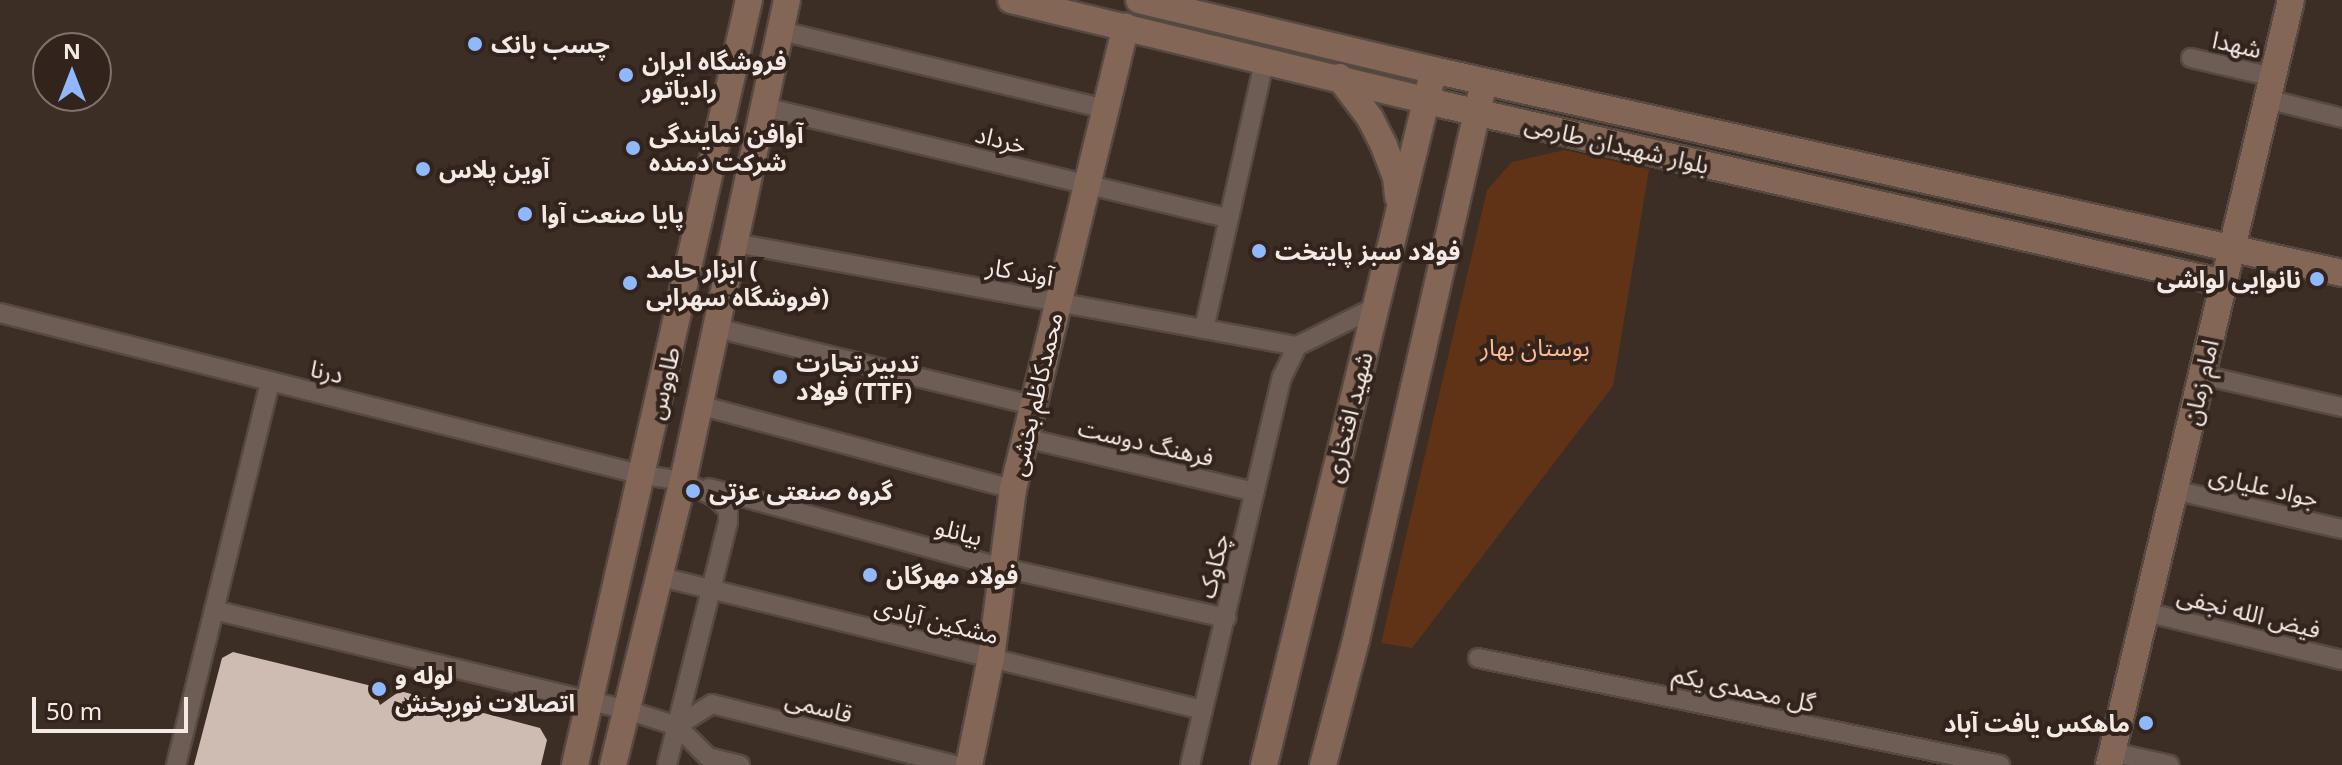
<!DOCTYPE html>
<html>
<head>
<meta charset="utf-8">
<style>
  body { margin:0 }
  #map { position:relative; width:2342px; height:765px; overflow:hidden; background:#3c2d25; font-family:"Noto Sans","Noto Sans Arabic",sans-serif }
  div>[style] { position:absolute }
  .green>* { inset:0; background:#613316 }
  .building>* { inset:0; background:#cebbb1 }
  .roads { filter:drop-shadow(2px 0 #554942) drop-shadow(-2px 0 #554942) drop-shadow(0 2px #554942) drop-shadow(0 -2px #554942) }
  .street>* { height:18px; margin:-9px; padding:0 9px; transform-origin:9px; border-radius:9px; background:#6d5d54 }
  .secondary>* { height:26px; margin:-13px; padding:0 13px; transform-origin:13px; border-radius:13px; background:#836655 }
  .dots>* { width:22px; height:22px; translate:-50% -50%; box-sizing:border-box; border:4px solid #32241c; border-radius:50% }
  span { translate:-50% -50%; white-space:nowrap; text-align:center; line-height:1.15; -webkit-text-stroke:8px #32241c; paint-order:stroke }
  .poi-label { font-size:24px; color:#f4eae5; font-weight:700 }
  .left { translate:0 -50%; text-align:left }
  .right { translate:-100% -50%; text-align:right }
  .street-label { font-size:24px; color:#f4eae5 }
  .park-label { font-size:24px; color:#febb95 }
  .north { position:absolute; left:32px; top:32px; width:80px; height:80px; box-sizing:border-box; background:#32241c; border:2px solid #80736c; border-radius:50%; rotate:0deg; font-size:22px; font-weight:700; line-height:32px; text-align:center; color:#f4eae5 }
  .north::after { content:''; display:block; margin:auto; width:28px; height:36px; background:#8fb8fd; clip-path:polygon(50% 0,100% 100%,50% 72%,0 100%) }
  .scale { position:absolute; left:32px; top:697px; width:156px; height:36px; box-sizing:border-box; border:4px solid #f4eae5; border-top:0; padding-left:10px; font-size:24px; line-height:28px; white-space:nowrap; color:#f4eae5; -webkit-text-stroke:6px #32241c; paint-order:stroke }
</style>
</head>
<body>
<div id="map">
  <div class="green">
    <div style="clip-path:polygon(1564px 150px,1649px 169px,1613px 386px,1412px 648px,1381px 643px,1487px 190px,1512px 162px)"></div>
  </div>
  <div class="building">
    <div style="clip-path:polygon(233px 652px,372px 686px,380px 705px,400px 691px,540px 728px,547px 740px,541px 765px,194px 765px,222px 658px)"></div>
  </div>
  <div class="roads">
    <div class="street">
      <div style="left:781px;top:31px;width:334px;rotate:13.5deg"></div>
      <div style="left:2191px;top:58px;width:84px;rotate:13deg"></div>
      <div style="left:2267px;top:99px;width:77px;rotate:14.2deg"></div>
      <div style="left:764px;top:107px;width:476px;rotate:13.5deg"></div>
      <div style="left:735px;top:243px;width:571px;rotate:10.39deg"></div>
      <div style="left:0;top:313px;width:663px;rotate:14.14deg"></div>
      <div style="left:643px;top:475px;width:40px;rotate:8.5deg"></div>
      <div style="left:683px;top:481px;width:37px;rotate:27deg"></div>
      <div style="left:716px;top:498px;width:17px;rotate:45deg"></div>
      <div style="left:728px;top:510px;width:12px;rotate:90deg"></div>
      <div style="left:728px;top:522px;width:251px;rotate:104.1deg"></div>
      <div style="left:716px;top:328px;width:326px;rotate:13.7deg"></div>
      <div style="left:1204px;top:329px;width:274px;rotate:-77.3deg"></div>
      <div style="left:2202px;top:375px;width:144px;rotate:12.9deg"></div>
      <div style="left:699px;top:405px;width:325px;rotate:15deg"></div>
      <div style="left:1025px;top:438px;width:236px;rotate:13.2deg"></div>
      <div style="left:709px;top:488px;width:306px;rotate:15.2deg"></div>
      <div style="left:1004px;top:568px;width:228px;rotate:12.7deg"></div>
      <div style="left:2174px;top:490px;width:172px;rotate:13.1deg"></div>
      <div style="left:661px;top:577px;width:558px;rotate:13.79deg"></div>
      <div style="left:214px;top:610px;width:425px;rotate:13.6deg"></div>
      <div style="left:627px;top:710px;width:52px;rotate:17.7deg"></div>
      <div style="left:677px;top:726px;width:44px;rotate:45deg"></div>
      <div style="left:708px;top:757px;width:33px;rotate:14deg"></div>
      <div style="left:2145px;top:612px;width:203px;rotate:13.7deg"></div>
      <div style="left:1478px;top:658px;width:533px;rotate:11.58deg"></div>
      <div style="left:677px;top:726px;width:41px;rotate:-32.2deg"></div>
      <div style="left:712px;top:704px;width:251px;rotate:14.1deg"></div>
      <div style="left:2112px;top:752px;width:59px;rotate:12.6deg"></div>
      <div style="left:176px;top:765px;width:394px;rotate:-76.2deg"></div>
      <div style="left:1190px;top:765px;width:399px;rotate:-76.7deg"></div>
      <div style="left:1282px;top:377px;width:34px;rotate:-64deg"></div>
      <div style="left:1297px;top:346px;width:86px;rotate:-26.3deg"></div>
    </div>
    <div class="secondary">
      <div style="left:1011px;top:0;width:428px;rotate:13.6deg"></div>
      <div style="left:1427px;top:101px;width:818px;rotate:12.86deg"></div>
      <div style="left:1139px;top:0;width:302px;rotate:13.4deg"></div>
      <div style="left:1433px;top:70px;width:931px;rotate:12.59deg"></div>
      <div style="left:1339px;top:77px;width:51px;rotate:52.9deg"></div>
      <div style="left:1370px;top:118px;width:31px;rotate:63deg"></div>
      <div style="left:1384px;top:146px;width:33px;rotate:69deg"></div>
      <div style="left:1396px;top:177px;width:20px;rotate:84deg"></div>
      <div style="left:575px;top:765px;width:785px;rotate:-77.19deg"></div>
      <div style="left:613px;top:765px;width:292px;rotate:-76.2deg"></div>
      <div style="left:683px;top:481px;width:492px;rotate:-77.8deg"></div>
      <div style="left:969px;top:765px;width:109px;rotate:-78.4deg"></div>
      <div style="left:991px;top:658px;width:170px;rotate:-82.6deg"></div>
      <div style="left:1013px;top:489px;width:476px;rotate:-76.3deg"></div>
      <div style="left:1264px;top:765px;width:700px;rotate:-76.28deg"></div>
      <div style="left:1323px;top:765px;width:129px;rotate:-75.2deg"></div>
      <div style="left:1356px;top:640px;width:559px;rotate:-77.08deg"></div>
      <div style="left:2109px;top:765px;width:786px;rotate:-76.62deg"></div>
    </div>
  </div>
  <div class="dots">
    <div style="left:475px;top:44px;background:#8fb8fd"></div>
    <div style="left:626px;top:75px;background:#8fb8fd"></div>
    <div style="left:633px;top:148px;background:#8fb8fd"></div>
    <div style="left:423px;top:169px;background:#8fb8fd"></div>
    <div style="left:525px;top:214px;background:#8fb8fd"></div>
    <div style="left:1259px;top:251px;background:#8fb8fd"></div>
    <div style="left:2317px;top:279px;background:#8fb8fd"></div>
    <div style="left:630px;top:283px;background:#8fb8fd"></div>
    <div style="left:780px;top:377px;background:#8fb8fd"></div>
    <div style="left:693px;top:491px;background:#8fb8fd"></div>
    <div style="left:870px;top:575px;background:#8fb8fd"></div>
    <div style="left:379px;top:689px;background:#8fb8fd"></div>
    <div style="left:2146px;top:723px;background:#8fb8fd"></div>
  </div>
  <div class="poi-label">
    <span class="left" style="left:491px;top:44px">چسب بانک</span>
    <span class="left" style="left:642px;top:75px">فروشگاه ایران<br>رادیاتور</span>
    <span class="left" style="left:649px;top:148px">آوافن نمایندگی<br>شرکت دمنده</span>
    <span class="left" style="left:439px;top:169px">آوین پلاس</span>
    <span class="left" style="left:541px;top:214px">پایا صنعت آوا</span>
    <span class="left" style="left:1275px;top:251px">فولاد سبز پایتخت</span>
    <span class="left" style="left:646px;top:283px">ابزار حامد (<br>فروشگاه سهرابی)</span>
    <span class="right" style="left:2301px;top:279px">نانوایی لواشی</span>
    <span class="left" style="left:796px;top:377px">تدبیر تجارت<br>فولاد (TTF)</span>
    <span class="left" style="left:709px;top:491px">گروه صنعتی عزتی</span>
    <span class="left" style="left:886px;top:575px">فولاد مهرگان</span>
    <span class="left" style="left:395px;top:689px">لوله و<br>اتصالات نوربخش</span>
    <span class="right" style="left:2130px;top:723px">ماهکس یافت آباد</span>
  </div>
  <div class="street-label">
    <span style="left:2237px;top:44px;rotate:13deg">شهدا</span>
    <span style="left:1001px;top:139px;rotate:14deg">خرداد</span>
    <span style="left:1617px;top:144px;rotate:13deg">بلوار شهیدان طارمی</span>
    <span style="left:1020px;top:271px;rotate:10deg">آوند کار</span>
    <span style="left:327px;top:371px;rotate:13deg">درنا</span>
    <span style="left:2200px;top:382px;rotate:-77deg">امام زمان</span>
    <span style="left:663px;top:383px;rotate:-77deg">طاووس</span>
    <span style="left:1035px;top:394px;rotate:-77deg">محمدکاظم بخشی</span>
    <span style="left:1348px;top:417px;rotate:-76deg">شهید افتخاری</span>
    <span style="left:1146px;top:442px;rotate:13deg">فرهنگ دوست</span>
    <span style="left:2264px;top:486px;rotate:13deg">جواد علیاری</span>
    <span style="left:959px;top:531px;rotate:15deg">بیانلو</span>
    <span style="left:1213px;top:566px;rotate:-77deg">چکاوک</span>
    <span style="left:2249px;top:612px;rotate:14deg">فیض الله نجفی</span>
    <span style="left:937px;top:620px;rotate:14deg">مشکین آبادی</span>
    <span style="left:1744px;top:688px;rotate:12deg">گل محمدی یکم</span>
    <span style="left:819px;top:706px;rotate:14deg">قاسمی</span>
  </div>
  <div class="park-label">
    <span style="left:1535px;top:347px">بوستان بهار</span>
  </div>
  <div class="north">N</div>
  <div class="scale">50 m</div>
</div>
</body>
</html>
